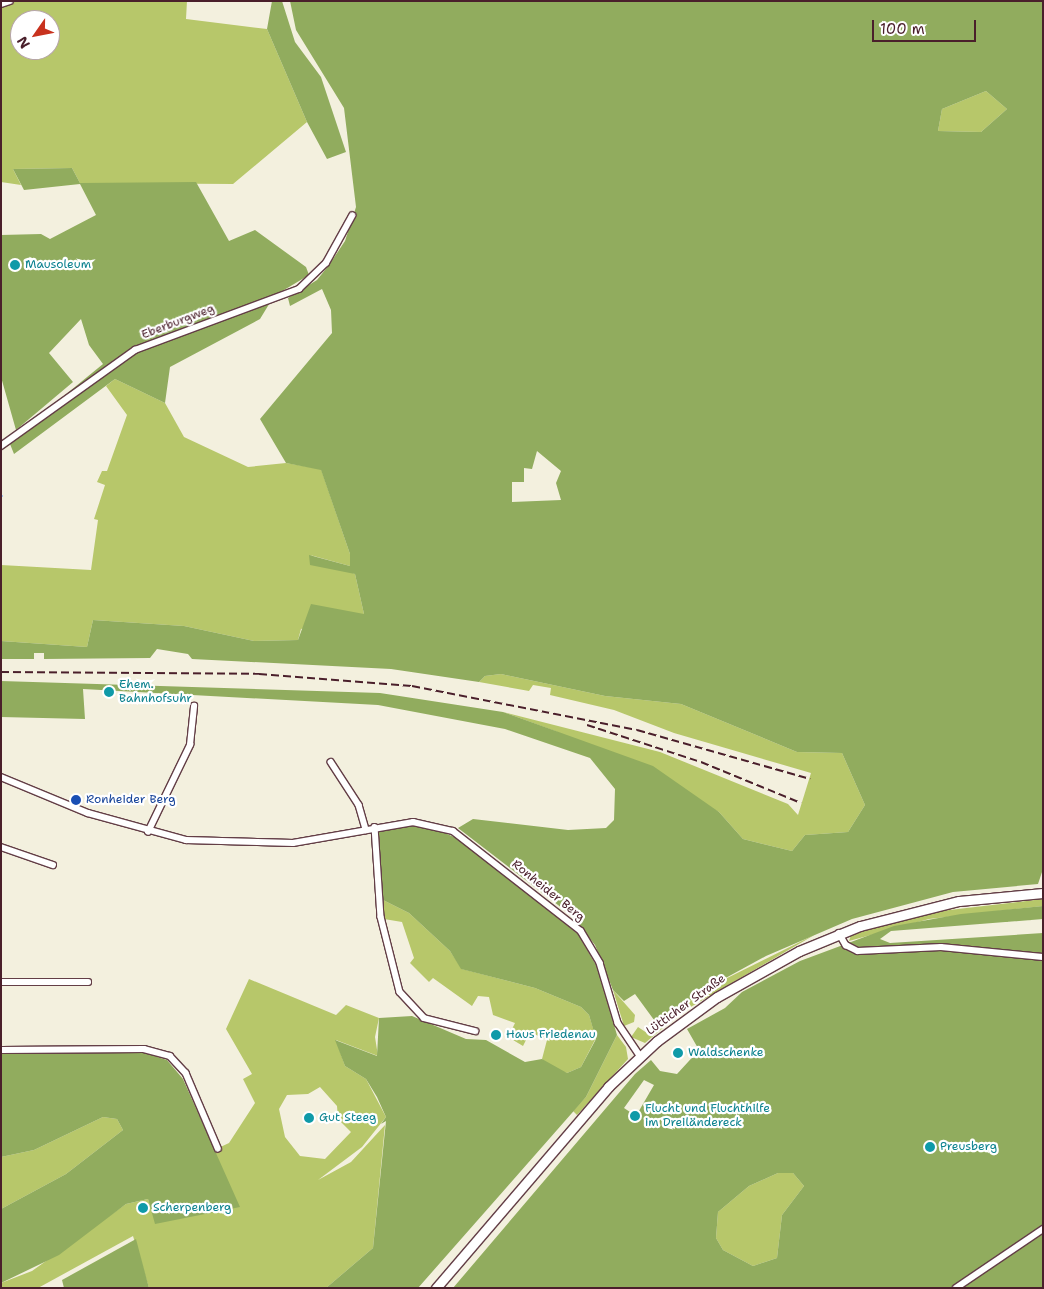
<!DOCTYPE html>
<html>
<head>
<meta charset="utf-8">
<style>
  body { margin:0 }
  #map { position:relative; width:1044px; height:1289px; overflow:hidden; background:#f3f0de; font-family:"Shantell Sans",sans-serif }
  div>[style] { position:absolute }
  .green>* { inset:0; background:#b7c76a }
  .forest>* { inset:0; background:#91ac5e }
  .stream>* { height:2px; margin:-1px; padding:0 1px; transform-origin:1px; border-radius:1px; background:#87b8f3 }
  .roads { filter:drop-shadow(1px 0 #633e46) drop-shadow(-1px 0 #633e46) drop-shadow(0 1px #633e46) drop-shadow(0 -1px #633e46) }
  .street>* { height:5.5px; margin:-2.75px; padding:0 2.75px; transform-origin:2.75px; border-radius:2.75px; background:#fff }
  .primary>* { height:9px; margin:-4.5px; padding:0 4.5px; transform-origin:4.5px; border-radius:4.5px; background:#fff }
  .rail>* { height:2px; margin-top:-1px; transform-origin:0; background:repeating-linear-gradient(90deg,#4a1f2b 0 8px,transparent 0 12px) }
  .dots>* { width:14px; height:14px; translate:-50% -50%; box-sizing:border-box; border:2px solid #fff; border-radius:50% }
  span { translate:-50% -50%; white-space:nowrap; text-align:center; line-height:1.15; -webkit-text-stroke:4.5px #fff; paint-order:stroke }
  .culture-label { font-size:12px; color:#0d838f }
  .left { translate:0 -50%; text-align:left }
  .street-label { font-size:12px; color:#4a1f2b }
  .transit-label { font-size:12px; color:#164399 }
  .frame { position:absolute; inset:0; border:2px solid #4a1f2b; pointer-events:none }
  .north { position:absolute; left:10px; top:10px; width:50px; height:50px; box-sizing:border-box; background:#fff; border:1px solid #b7a5aa; border-radius:50%; rotate:237deg; font-size:14px; font-weight:700; line-height:20px; text-align:center; color:#4a1f2b }
  .north::after { content:''; display:block; margin:auto; width:18px; height:22px; background:#c8321e; clip-path:polygon(50% 0,100% 100%,50% 72%,0 100%) }
  .scale { position:absolute; left:872px; top:20px; width:104px; height:22px; box-sizing:border-box; border:2px solid #4a1f2b; border-top:0; padding-left:6px; font-size:15px; line-height:18px; white-space:nowrap; color:#4a1f2b; -webkit-text-stroke:4px #fff; paint-order:stroke }
</style>
</head>
<body>
<div id="map">
  <div class="green">
    <div style="clip-path:polygon(evenodd,14px 1px,187px 1px,186px 19px,267px 29px,307px 122px,233px 184px,80px 183px,72px 168px,13px 169px,21px 185px,1px 182px,1px 6px,14px 1px,20px 20px,50px 20px,50px 50px,20px 50px,20px 20px)"></div>
    <div style="clip-path:polygon(986px 91px,1007px 109px,981px 132px,938px 131px,942px 109px)"></div>
    <div style="clip-path:polygon(115px 379px,165px 403px,184px 437px,248px 467px,286px 463px,321px 469px,350px 554px,350px 566px,310px 555px,355px 574px,364px 614px,301px 629px,298px 640px,254px 641px,184px 626px,93px 620px,87px 647px,1px 641px,1px 565px,91px 570px,98px 520px,94px 519px,105px 485px,97px 482px,102px 471px,107px 471px,127px 415px,106px 386px)"></div>
    <div style="clip-path:polygon(501px 674px,605px 696px,681px 704px,797px 752px,842px 753px,865px 805px,848px 832px,805px 835px,792px 851px,743px 839px,719px 812px,555px 731px,503px 712px,660px 752px,788px 804px,798px 815px,811px 773px,674px 733px,614px 710px,550px 695px,551px 688px,533px 685px,529px 691px,479px 682px,485px 676px)"></div>
    <div style="clip-path:polygon(381px 899px,409px 913px,450px 951px,462px 969px,535px 988px,581px 1007px,589px 1015px,596px 1038px,581px 1067px,567px 1073px,554px 1070px,542px 1059px,547px 1040px,530px 1032px,523px 1046px,508px 1037px,515px 1023px,493px 1015px,489px 997px,478px 996px,472px 1006px,433px 978px,429px 982px,410px 963px,414px 958px,402px 922px,384px 919px)"></div>
    <div style="clip-path:polygon(1043px 899px,1043px 906px,929px 919px,849px 941px,851px 935px,924px 913px)"></div>
    <div style="clip-path:polygon(816px 934px,682px 1012px,645px 1043px,631px 1037px,638px 1027px,647px 1033px,711px 986px)"></div>
    <div style="clip-path:polygon(evenodd,249px 979px,336px 1015px,346px 1005px,379px 1018px,375px 1037px,378px 1056px,336px 1040px,345px 1066px,366px 1079px,386px 1117px,362px 1147px,318px 1180px,351px 1162px,385px 1125px,373px 1248px,326px 1288px,149px 1288px,133px 1236px,38px 1288px,1px 1288px,1px 1283px,32px 1271px,126px 1204px,148px 1199px,156px 1223px,205px 1210px,234px 1208px,214px 1150px,229px 1143px,255px 1103px,243px 1079px,252px 1074px,226px 1029px,249px 979px,320px 1087px,337px 1106px,338px 1119px,351px 1132px,325px 1159px,300px 1156px,285px 1137px,279px 1109px,287px 1095px,308px 1094px,320px 1087px)"></div>
    <div style="clip-path:polygon(613px 990px,635px 1015px,634px 1022px,624px 1026px)"></div>
    <div style="clip-path:polygon(617px 1035px,626px 1047px,628px 1059px,577px 1115px,573px 1111px,586px 1097px)"></div>
    <div style="clip-path:polygon(103px 1117px,117px 1119px,123px 1130px,66px 1174px,1px 1209px,1px 1157px,34px 1150px)"></div>
    <div style="clip-path:polygon(778px 1173px,793px 1173px,804px 1186px,782px 1215px,777px 1258px,753px 1266px,723px 1250px,716px 1238px,718px 1212px,749px 1186px)"></div>
  </div>
  <div class="forest">
    <div style="clip-path:polygon(272px 1px,282px 1px,295px 42px,321px 77px,346px 152px,327px 159px,307px 122px,267px 29px)"></div>
    <div style="clip-path:polygon(evenodd,290px 1px,1043px 1px,1043px 869px,1038px 884px,953px 892px,852px 919px,766px 956px,711px 986px,657px 1024px,635px 994px,624px 1001px,613px 990px,595px 945px,571px 915px,458px 828px,473px 819px,568px 830px,606px 828px,614px 820px,615px 789px,590px 758px,505px 729px,378px 705px,83px 689px,85px 719px,1px 717px,1px 681px,380px 693px,503px 712px,653px 766px,719px 812px,743px 839px,792px 851px,805px 835px,848px 832px,865px 805px,842px 753px,797px 752px,681px 704px,605px 696px,501px 674px,485px 676px,479px 682px,391px 669px,192px 659px,188px 654px,157px 649px,150px 658px,44px 659px,44px 653px,34px 653px,34px 659px,1px 659px,1px 641px,87px 647px,93px 620px,184px 626px,254px 641px,298px 640px,311px 604px,364px 614px,355px 574px,310px 565px,309px 555px,350px 566px,350px 554px,321px 470px,286px 463px,260px 419px,332px 333px,331px 310px,322px 289px,290px 306px,288px 298px,317px 280px,329px 265px,345px 241px,356px 207px,344px 108px,296px 30px,290px 1px,986px 91px,1007px 109px,981px 132px,938px 131px,942px 109px,986px 91px,290px 1px,537px 451px,561px 471px,556px 483px,561px 500px,512px 502px,512px 482px,524px 482px,524px 468px,532px 469px,537px 451px)"></div>
    <div style="clip-path:polygon(72px 168px,80px 183px,196px 182px,229px 241px,255px 230px,306px 267px,309px 275px,274px 296px,260px 319px,170px 367px,165px 403px,115px 379px,14px 454px,10px 444px,43px 420px,43px 413px,103px 364px,89px 345px,81px 319px,49px 353px,73px 382px,16px 430px,1px 377px,1px 235px,41px 234px,50px 239px,96px 215px,80px 184px,24px 190px,13px 169px)"></div>
    <div style="clip-path:polygon(413px 826px,436px 829px,463px 841px,578px 934px,596px 965px,617px 1035px,586px 1097px,418px 1288px,326px 1288px,373px 1248px,386px 1121px,381px 1124px,386px 1117px,377px 1097px,366px 1079px,345px 1066px,335px 1040px,377px 1056px,379px 1018px,412px 1016px,466px 1039px,486px 1040px,525px 1062px,542px 1059px,567px 1073px,581px 1067px,596px 1039px,589px 1015px,581px 1007px,535px 988px,461px 969px,450px 951px,409px 913px,381px 899px,377px 831px)"></div>
    <div style="clip-path:polygon(evenodd,1043px 906px,1043px 919px,891px 931px,880px 939px,890px 943px,1043px 933px,1043px 1288px,453px 1288px,635px 1074px,651px 1060px,660px 1071px,677px 1074px,699px 1050px,687px 1029px,725px 1008px,742px 992px,800px 961px,894px 926px,961px 914px,1043px 906px,644px 1080px,654px 1085px,636px 1116px,624px 1108px,644px 1080px,1043px 906px,778px 1173px,793px 1173px,804px 1186px,782px 1215px,777px 1258px,753px 1266px,723px 1250px,716px 1238px,718px 1212px,749px 1186px,778px 1173px)"></div>
    <div style="clip-path:polygon(1px 1051px,145px 1053px,167px 1060px,183px 1079px,240px 1207px,155px 1224px,148px 1199px,126px 1204px,59px 1255px,1px 1283px,1px 1209px,66px 1174px,123px 1130px,117px 1119px,103px 1117px,34px 1150px,1px 1157px)"></div>
    <div style="clip-path:polygon(136px 1239px,149px 1288px,64px 1288px,62px 1280px)"></div>
  </div>
  <div class="stream">
    <div style="left:1px;top:496px;width:1px"></div>
  </div>
  <div class="roads">
    <div class="street">
      <div style="left:1px;top:4px;width:9px;rotate:-18deg"></div>
      <div style="left:1px;top:446px;width:165px;rotate:-35.6deg"></div>
      <div style="left:135px;top:350px;width:175px;rotate:-20.4deg"></div>
      <div style="left:299px;top:289px;width:37px;rotate:-44deg"></div>
      <div style="left:326px;top:263px;width:54px;rotate:-61deg"></div>
      <div style="left:331px;top:762px;width:51px;rotate:56.9deg"></div>
      <div style="left:359px;top:805px;width:26px;rotate:74deg"></div>
      <div style="left:1px;top:777px;width:94px;rotate:22.5deg"></div>
      <div style="left:88px;top:813px;width:102px;rotate:15.4deg"></div>
      <div style="left:186px;top:840px;width:107px;rotate:1.6deg"></div>
      <div style="left:293px;top:843px;width:122px;rotate:-9.9deg"></div>
      <div style="left:413px;top:822px;width:41px;rotate:12.7deg"></div>
      <div style="left:453px;top:831px;width:162px;rotate:38deg"></div>
      <div style="left:581px;top:931px;width:37px;rotate:59deg"></div>
      <div style="left:600px;top:963px;width:63px;rotate:73.3deg"></div>
      <div style="left:618px;top:1023px;width:40px;rotate:56deg"></div>
      <div style="left:375px;top:827px;width:90px;rotate:86.2deg"></div>
      <div style="left:381px;top:917px;width:77px;rotate:75.8deg"></div>
      <div style="left:400px;top:992px;width:35px;rotate:47deg"></div>
      <div style="left:424px;top:1018px;width:53px;rotate:14.3deg"></div>
      <div style="left:148px;top:832px;width:97px;rotate:-64.2deg"></div>
      <div style="left:190px;top:745px;width:39px;rotate:-84deg"></div>
      <div style="left:1px;top:847px;width:55px;rotate:19.1deg"></div>
      <div style="left:839px;top:933px;width:14px;rotate:60deg"></div>
      <div style="left:846px;top:945px;width:13px;rotate:27deg"></div>
      <div style="left:858px;top:951px;width:83px;rotate:-2.8deg"></div>
      <div style="left:941px;top:947px;width:102px;rotate:5.6deg"></div>
      <div style="left:1px;top:982px;width:87px"></div>
      <div style="left:1px;top:1050px;width:143px;rotate:-0.4deg"></div>
      <div style="left:144px;top:1049px;width:27px;rotate:15deg"></div>
      <div style="left:170px;top:1056px;width:23px;rotate:47deg"></div>
      <div style="left:186px;top:1073px;width:82px;rotate:66.9deg"></div>
      <div style="left:956px;top:1288px;width:105px;rotate:-34.1deg"></div>
    </div>
    <div class="primary">
      <div style="left:436px;top:1288px;width:265px;rotate:-49.4deg"></div>
      <div style="left:608px;top:1087px;width:67px;rotate:-43.2deg"></div>
      <div style="left:657px;top:1041px;width:74px;rotate:-36.3deg"></div>
      <div style="left:717px;top:997px;width:94px;rotate:-29.3deg"></div>
      <div style="left:799px;top:951px;width:66px;rotate:-22.3deg"></div>
      <div style="left:860px;top:926px;width:102px;rotate:-14.2deg"></div>
      <div style="left:959px;top:901px;width:84px;rotate:-5.4deg"></div>
    </div>
  </div>
  <div class="rail">
    <div style="left:1px;top:672px;width:258px;rotate:0.4deg"></div>
    <div style="left:259px;top:674px;width:153px;rotate:4.5deg"></div>
    <div style="left:412px;top:686px;width:229px;rotate:11.1deg"></div>
    <div style="left:637px;top:730px;width:180px;rotate:15.8deg"></div>
    <div style="left:587px;top:725px;width:120px;rotate:18deg"></div>
    <div style="left:701px;top:762px;width:108px;rotate:22.3deg"></div>
  </div>
  <div class="dots">
    <div style="left:15px;top:265px;background:#0f9aa8"></div>
    <div style="left:109px;top:692px;background:#0f9aa8"></div>
    <div style="left:76px;top:800px;background:#1a4fb4"></div>
    <div style="left:496px;top:1035px;background:#0f9aa8"></div>
    <div style="left:678px;top:1053px;background:#0f9aa8"></div>
    <div style="left:635px;top:1116px;background:#0f9aa8"></div>
    <div style="left:309px;top:1118px;background:#0f9aa8"></div>
    <div style="left:930px;top:1147px;background:#0f9aa8"></div>
    <div style="left:143px;top:1208px;background:#0f9aa8"></div>
  </div>
  <div class="culture-label">
    <span class="left" style="left:25px;top:265px">Mausoleum</span>
    <span class="left" style="left:119px;top:692px">Ehem.<br>Bahnhofsuhr</span>
    <span class="left" style="left:506px;top:1035px">Haus Friedenau</span>
    <span class="left" style="left:688px;top:1053px">Waldschenke</span>
    <span class="left" style="left:645px;top:1116px">Flucht und Fluchthilfe<br>im Dreiländereck</span>
    <span class="left" style="left:319px;top:1118px">Gut Steeg</span>
    <span class="left" style="left:940px;top:1147px">Preusberg</span>
    <span class="left" style="left:153px;top:1208px">Scherpenberg</span>
  </div>
  <div class="street-label">
    <span style="left:178px;top:322px;rotate:-21deg">Eberburgweg</span>
    <span style="left:548px;top:891px;rotate:39deg">Ronheider Berg</span>
    <span style="left:686px;top:1005px;rotate:-36deg">Lütticher Straße</span>
  </div>
  <div class="transit-label">
    <span class="left" style="left:86px;top:800px">Ronheider Berg</span>
  </div>
  <div class="frame"></div>
  <div class="north">N</div>
  <div class="scale">100 m</div>
</div>
</body>
</html>
